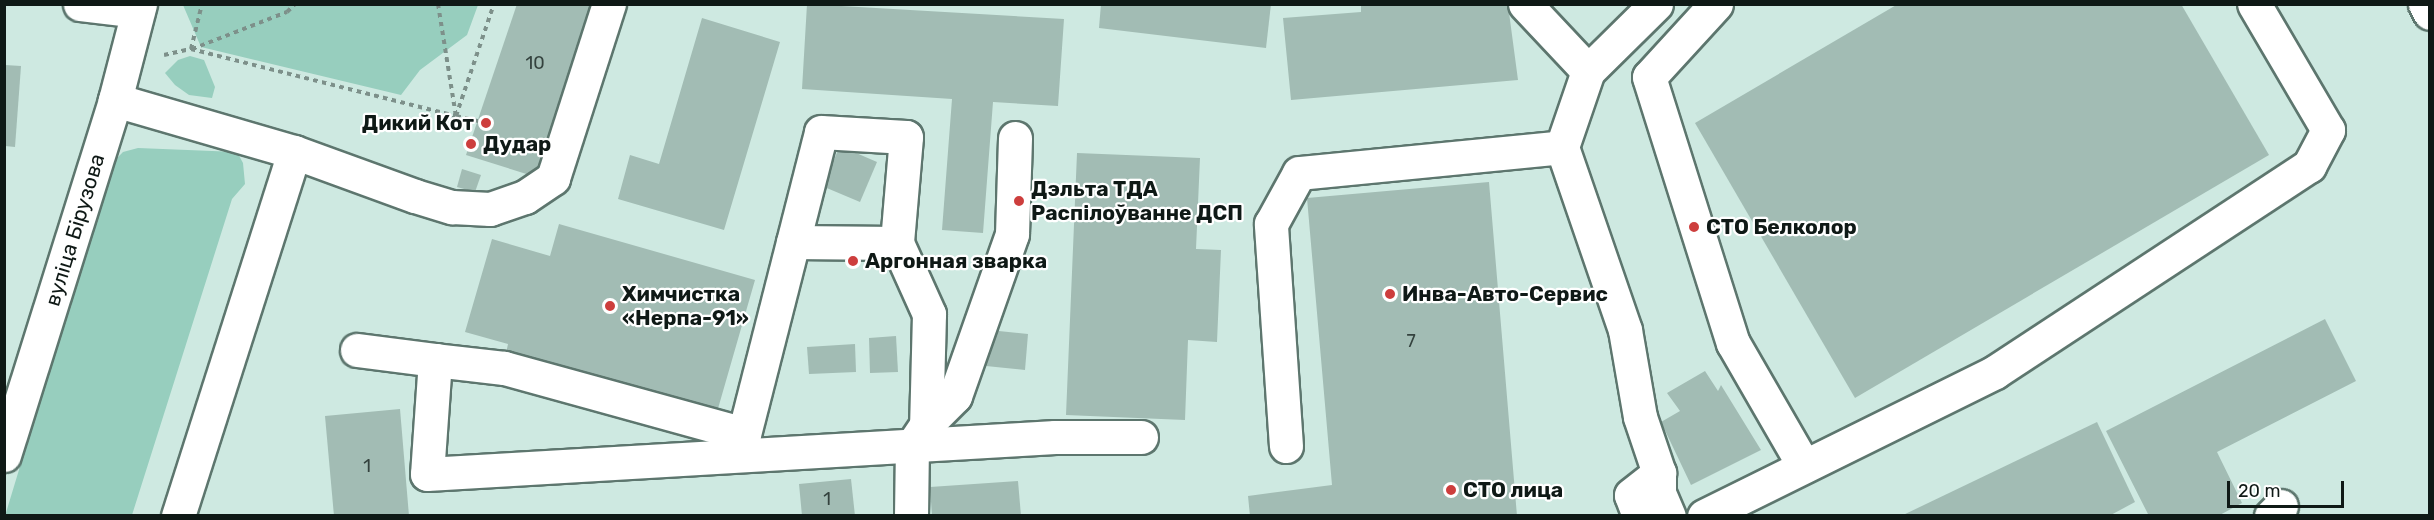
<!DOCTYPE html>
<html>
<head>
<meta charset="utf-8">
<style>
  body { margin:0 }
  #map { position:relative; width:2434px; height:520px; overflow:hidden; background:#cee9e1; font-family:Rubik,sans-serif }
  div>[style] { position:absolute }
  .green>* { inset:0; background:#97cebe }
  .building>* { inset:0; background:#a2bcb4 }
  .path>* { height:4px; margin-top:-2px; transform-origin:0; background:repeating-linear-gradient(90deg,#7d908a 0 4.5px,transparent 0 9px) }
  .roads { filter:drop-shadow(2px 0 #5d766e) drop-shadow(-2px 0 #5d766e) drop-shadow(0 2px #5d766e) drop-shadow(0 -2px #5d766e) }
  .minor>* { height:33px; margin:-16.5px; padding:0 16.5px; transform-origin:16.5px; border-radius:16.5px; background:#fff }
  .dots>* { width:16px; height:16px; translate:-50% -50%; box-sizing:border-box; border:3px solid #fff; border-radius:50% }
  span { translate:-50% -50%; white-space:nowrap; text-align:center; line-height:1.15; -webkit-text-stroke:4.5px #fff; paint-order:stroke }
  .number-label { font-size:18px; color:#34423e }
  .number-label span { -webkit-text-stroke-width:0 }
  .poi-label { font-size:21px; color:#0f1916; font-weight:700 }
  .right { translate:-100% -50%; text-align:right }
  .left { translate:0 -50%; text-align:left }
  .street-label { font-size:21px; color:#0f1916 }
  .frame { position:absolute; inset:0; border:6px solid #0f1916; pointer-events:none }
  .scale { position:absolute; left:2227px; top:481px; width:117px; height:27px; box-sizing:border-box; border:3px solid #0f1916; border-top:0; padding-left:8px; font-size:18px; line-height:21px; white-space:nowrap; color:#0f1916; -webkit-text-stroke:4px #fff; paint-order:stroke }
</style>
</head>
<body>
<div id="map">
  <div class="green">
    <div style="clip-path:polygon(183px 5px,478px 5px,467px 35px,420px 70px,401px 95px,201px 47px)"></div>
    <div style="clip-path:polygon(190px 56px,204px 60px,215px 87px,212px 98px,189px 95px,175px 85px,165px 73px,178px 60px)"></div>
    <div style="clip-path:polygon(138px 148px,237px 152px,243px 163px,245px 184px,232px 199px,132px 515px,5px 516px,112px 163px,123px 152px)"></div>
  </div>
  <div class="building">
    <div style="clip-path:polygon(517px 4px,591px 4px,536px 177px,466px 155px)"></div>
    <div style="clip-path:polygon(807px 4px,1064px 19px,1058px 106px,993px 102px,983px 233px,942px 230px,952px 99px,802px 89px)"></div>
    <div style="clip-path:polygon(1101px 4px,1271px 4px,1266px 48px,1099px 28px)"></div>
    <div style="clip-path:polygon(1898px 4px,2181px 4px,2269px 155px,1855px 398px,1695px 123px)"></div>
    <div style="clip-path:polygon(1361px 5px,1508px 5px,1518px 80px,1291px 100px,1283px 18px,1361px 12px)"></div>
    <div style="clip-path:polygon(702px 18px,780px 42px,724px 230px,618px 199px,630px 155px,659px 164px)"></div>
    <div style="clip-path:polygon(5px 65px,21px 66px,15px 147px,5px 146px)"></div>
    <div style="clip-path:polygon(840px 146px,877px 162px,860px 202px,822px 186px)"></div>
    <div style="clip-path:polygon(1077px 153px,1200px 158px,1196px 249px,1221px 250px,1217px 342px,1188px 340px,1185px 420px,1066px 415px)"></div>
    <div style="clip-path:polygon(462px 169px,481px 175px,475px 192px,457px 187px)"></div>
    <div style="clip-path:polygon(1489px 182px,1517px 516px,1250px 516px,1248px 496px,1332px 485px,1307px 198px)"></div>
    <div style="clip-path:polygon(559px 224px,755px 280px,715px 419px,505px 358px,508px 344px,465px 332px,492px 239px,550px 256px)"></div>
    <div style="clip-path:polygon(2325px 319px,2356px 381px,2217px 452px,2242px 503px,2218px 516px,2149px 516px,2106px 431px)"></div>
    <div style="clip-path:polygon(989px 330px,1028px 334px,1025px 370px,986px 366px)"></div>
    <div style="clip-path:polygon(896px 336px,898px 372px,870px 373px,869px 338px)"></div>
    <div style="clip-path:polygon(855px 344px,856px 372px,809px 374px,807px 347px)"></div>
    <div style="clip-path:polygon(1705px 371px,1718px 391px,1721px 385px,1761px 450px,1691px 485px,1661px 422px,1680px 411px,1667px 393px)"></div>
    <div style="clip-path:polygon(400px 409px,409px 516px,334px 516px,325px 416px)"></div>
    <div style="clip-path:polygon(2097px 422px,2135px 502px,2109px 516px,1901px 516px)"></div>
    <div style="clip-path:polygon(851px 479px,855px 516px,802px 516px,799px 484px)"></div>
    <div style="clip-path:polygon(1018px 481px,1021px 516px,932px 516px,930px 487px)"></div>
  </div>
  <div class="path">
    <div style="left:438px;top:4px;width:113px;rotate:80.9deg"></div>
    <div style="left:456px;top:116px;width:23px;rotate:13deg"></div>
    <div style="left:191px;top:49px;width:46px;rotate:-76.3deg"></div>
    <div style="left:192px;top:49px;width:102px;rotate:-21.3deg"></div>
    <div style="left:287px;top:12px;width:11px;rotate:-45deg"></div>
    <div style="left:164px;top:55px;width:28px;rotate:-13deg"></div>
    <div style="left:191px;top:49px;width:273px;rotate:14.2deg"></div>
    <div style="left:456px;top:116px;width:118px;rotate:-71.3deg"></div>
  </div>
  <div class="roads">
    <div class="minor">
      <div style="left:80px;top:4px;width:58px;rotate:6.9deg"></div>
      <div style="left:1525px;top:4px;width:92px;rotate:46.8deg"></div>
      <div style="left:1656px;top:4px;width:95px;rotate:135.4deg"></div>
      <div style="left:1588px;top:71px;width:80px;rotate:108.9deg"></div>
      <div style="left:1562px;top:147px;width:194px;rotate:71deg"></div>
      <div style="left:1625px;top:330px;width:88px;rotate:80.2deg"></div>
      <div style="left:1640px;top:417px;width:59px;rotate:71.3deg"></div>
      <div style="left:1659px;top:473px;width:20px;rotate:90deg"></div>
      <div style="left:1659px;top:493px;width:25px;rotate:67deg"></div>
      <div style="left:1716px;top:4px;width:99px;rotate:132.5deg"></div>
      <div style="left:1649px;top:77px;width:279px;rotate:72.5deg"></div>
      <div style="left:1733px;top:343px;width:142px;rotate:60deg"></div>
      <div style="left:2425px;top:4px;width:10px;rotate:61deg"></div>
      <div style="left:115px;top:100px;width:186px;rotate:16.2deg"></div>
      <div style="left:294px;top:152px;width:129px;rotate:20deg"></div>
      <div style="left:415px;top:196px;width:39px;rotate:17deg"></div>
      <div style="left:452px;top:207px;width:38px;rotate:3deg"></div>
      <div style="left:490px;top:209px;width:37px;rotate:-19deg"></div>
      <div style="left:525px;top:197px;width:34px;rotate:-34deg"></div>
      <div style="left:553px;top:178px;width:183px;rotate:-72.2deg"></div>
      <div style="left:897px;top:243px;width:78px;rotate:65.7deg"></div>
      <div style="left:929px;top:314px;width:111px;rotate:91.5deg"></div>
      <div style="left:357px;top:350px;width:79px;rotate:7.3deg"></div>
      <div style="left:744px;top:434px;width:249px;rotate:-164.6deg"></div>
      <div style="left:504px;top:368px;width:69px;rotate:-173.4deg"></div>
      <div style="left:435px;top:360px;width:114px;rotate:94deg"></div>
      <div style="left:427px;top:474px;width:629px;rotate:-3.37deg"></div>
      <div style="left:1055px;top:437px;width:86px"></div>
      <div style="left:1286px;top:446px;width:223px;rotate:-93.9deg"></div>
      <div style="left:1271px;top:224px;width:58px;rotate:-61.2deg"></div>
      <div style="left:1299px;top:173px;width:264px;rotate:-5.6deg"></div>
      <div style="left:739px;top:454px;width:332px;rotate:-75.7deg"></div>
      <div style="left:821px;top:132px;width:85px;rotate:3.4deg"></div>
      <div style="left:906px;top:137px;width:106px;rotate:94.9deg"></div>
      <div style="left:897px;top:243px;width:104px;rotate:-179.4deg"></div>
      <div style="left:4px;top:455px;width:372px;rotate:-72.6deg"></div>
      <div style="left:115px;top:100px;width:99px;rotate:-75.4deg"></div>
      <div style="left:178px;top:516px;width:382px;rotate:-72.3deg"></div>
      <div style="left:911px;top:516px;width:70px;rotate:-89.2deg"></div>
      <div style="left:912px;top:446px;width:25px;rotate:-56deg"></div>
      <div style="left:926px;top:425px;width:41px;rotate:-45deg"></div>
      <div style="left:955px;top:396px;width:172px;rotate:-70.6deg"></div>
      <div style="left:1012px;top:234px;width:96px;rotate:-88.2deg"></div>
      <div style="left:1639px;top:516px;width:22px;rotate:-111deg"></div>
      <div style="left:1631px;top:495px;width:36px;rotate:-38deg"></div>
      <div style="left:1704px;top:516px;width:325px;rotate:-26.3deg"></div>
      <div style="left:1995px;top:372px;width:376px;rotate:-33.3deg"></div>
      <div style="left:2309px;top:166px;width:41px;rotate:-62.2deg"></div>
      <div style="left:2328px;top:130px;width:146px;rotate:-120.4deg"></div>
      <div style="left:2271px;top:516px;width:14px;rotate:-45deg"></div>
    </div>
  </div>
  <div class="dots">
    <div style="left:486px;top:123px;background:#cd3e3d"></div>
    <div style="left:471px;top:144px;background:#cd3e3d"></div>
    <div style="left:1019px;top:201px;background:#cd3e3d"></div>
    <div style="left:1694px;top:227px;background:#cd3e3d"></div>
    <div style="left:853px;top:261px;background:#cd3e3d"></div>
    <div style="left:1390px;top:294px;background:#cd3e3d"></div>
    <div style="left:610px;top:306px;background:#cd3e3d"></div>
    <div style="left:1451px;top:490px;background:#cd3e3d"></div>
  </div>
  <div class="number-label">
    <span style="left:535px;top:63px">10</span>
    <span style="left:1411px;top:341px">7</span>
    <span style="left:367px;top:466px">1</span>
    <span style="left:827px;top:499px">1</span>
  </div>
  <div class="poi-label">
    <span class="right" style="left:474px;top:123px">Дикий Кот</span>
    <span class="left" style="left:483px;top:144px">Дудар</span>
    <span class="left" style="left:1031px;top:201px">Дэльта ТДА<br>Распілоўванне ДСП</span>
    <span class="left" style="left:1706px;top:227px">СТО Белколор</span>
    <span class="left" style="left:865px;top:261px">Аргонная зварка</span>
    <span class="left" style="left:622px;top:306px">Химчистка<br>«Нерпа-91»</span>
    <span class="left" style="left:1402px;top:294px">Инва-Авто-Сервис</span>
    <span class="left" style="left:1463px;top:490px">СТО лица</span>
  </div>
  <div class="street-label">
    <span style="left:75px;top:230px;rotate:-73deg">вуліца Бірузова</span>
  </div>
  <div class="frame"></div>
  <div class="scale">20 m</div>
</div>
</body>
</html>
